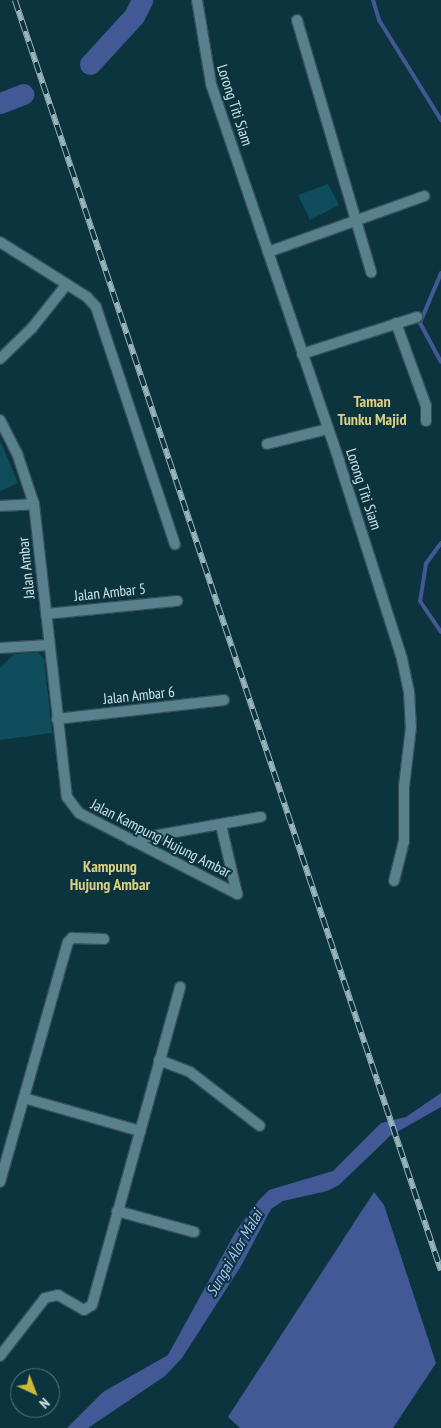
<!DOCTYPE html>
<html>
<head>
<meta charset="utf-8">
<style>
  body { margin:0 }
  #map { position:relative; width:441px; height:1428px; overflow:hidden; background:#0c343f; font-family:"PT Sans Narrow",sans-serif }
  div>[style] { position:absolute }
  .green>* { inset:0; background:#0f4c5c }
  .water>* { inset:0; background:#435996 }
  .stream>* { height:4px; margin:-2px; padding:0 2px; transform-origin:2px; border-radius:2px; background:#435996 }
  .river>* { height:21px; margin:-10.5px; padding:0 10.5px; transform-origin:10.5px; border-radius:10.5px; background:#435996 }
  .roads { filter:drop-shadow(1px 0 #364f57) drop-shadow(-1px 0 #364f57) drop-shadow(0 1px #364f57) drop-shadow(0 -1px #364f57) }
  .minor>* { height:10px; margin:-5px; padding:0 5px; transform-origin:5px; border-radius:5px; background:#59808d }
  .rail>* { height:5.5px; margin-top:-2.75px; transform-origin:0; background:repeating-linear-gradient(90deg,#0c343f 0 11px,#9ab4bc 0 22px); box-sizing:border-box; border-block:1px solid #9ab4bc }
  span { translate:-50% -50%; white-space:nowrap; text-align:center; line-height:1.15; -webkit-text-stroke:4px #0c343f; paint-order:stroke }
  .street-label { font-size:15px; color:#cfe4ea }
  .neighbourhood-label { font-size:16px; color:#dbcf81; font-weight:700 }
  .water-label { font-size:16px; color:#a9bff4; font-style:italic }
  .north { position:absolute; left:10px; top:1368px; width:50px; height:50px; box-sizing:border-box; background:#0c343f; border:1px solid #5a7a83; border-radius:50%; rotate:137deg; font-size:14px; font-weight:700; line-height:20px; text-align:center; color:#cfe4ea }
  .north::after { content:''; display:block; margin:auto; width:18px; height:22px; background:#ccb938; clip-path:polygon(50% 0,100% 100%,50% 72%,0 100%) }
</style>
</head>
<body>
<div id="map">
  <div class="green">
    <div style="clip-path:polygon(328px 184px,339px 205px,310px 220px,298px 195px)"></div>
    <div style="clip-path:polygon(0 440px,18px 483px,0 491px)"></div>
    <div style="clip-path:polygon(38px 652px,44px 659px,52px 733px,0 740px,0 668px,14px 654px)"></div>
  </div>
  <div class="water">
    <div style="clip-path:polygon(441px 1093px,441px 1107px,390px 1136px,339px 1185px,327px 1191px,283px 1201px,271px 1209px,241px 1266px,182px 1358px,165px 1376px,88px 1428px,67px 1428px,103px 1392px,168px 1355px,236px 1231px,259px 1200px,269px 1190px,333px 1171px,381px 1123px,406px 1117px)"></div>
    <div style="clip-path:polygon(374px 1192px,384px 1205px,436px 1363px,393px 1428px,240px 1428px,228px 1417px)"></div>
  </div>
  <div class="stream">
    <div style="left:373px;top:0;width:21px;rotate:73deg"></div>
    <div style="left:379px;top:20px;width:118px;rotate:58.2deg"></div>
    <div style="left:441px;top:273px;width:54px;rotate:112.8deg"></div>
    <div style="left:420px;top:323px;width:44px;rotate:61.7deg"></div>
    <div style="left:441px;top:543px;width:26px;rotate:126deg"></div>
    <div style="left:426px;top:564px;width:37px;rotate:99deg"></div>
    <div style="left:420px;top:601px;width:37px;rotate:56deg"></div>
  </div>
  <div class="river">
    <div style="left:90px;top:64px;width:65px;rotate:-47.5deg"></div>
    <div style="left:134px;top:16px;width:18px;rotate:-63deg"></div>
    <div style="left:0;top:103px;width:25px;rotate:-21deg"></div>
  </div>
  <div class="roads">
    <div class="minor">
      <div style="left:197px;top:0;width:85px;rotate:80.5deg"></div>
      <div style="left:211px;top:84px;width:398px;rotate:71.2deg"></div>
      <div style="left:339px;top:461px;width:208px;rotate:72.3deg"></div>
      <div style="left:402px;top:659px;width:33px;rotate:78deg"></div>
      <div style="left:409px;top:691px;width:36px;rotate:87deg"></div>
      <div style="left:411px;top:727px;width:60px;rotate:96.7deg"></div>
      <div style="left:404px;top:787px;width:54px;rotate:90deg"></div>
      <div style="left:404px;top:841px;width:41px;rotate:104deg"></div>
      <div style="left:297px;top:20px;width:263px;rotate:73.6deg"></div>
      <div style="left:0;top:242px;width:103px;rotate:32.3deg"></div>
      <div style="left:87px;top:297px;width:13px;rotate:48deg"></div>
      <div style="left:96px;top:307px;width:250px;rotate:71.6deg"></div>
      <div style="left:268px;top:252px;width:166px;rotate:-19.7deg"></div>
      <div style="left:396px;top:323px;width:88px;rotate:70.1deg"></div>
      <div style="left:426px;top:406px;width:15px;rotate:90deg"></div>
      <div style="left:302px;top:354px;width:121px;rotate:-17.8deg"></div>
      <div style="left:0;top:359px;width:45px;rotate:-44.1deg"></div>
      <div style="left:32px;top:328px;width:56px;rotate:-51.5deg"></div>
      <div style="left:0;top:420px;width:37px;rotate:63deg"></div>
      <div style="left:17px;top:453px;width:54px;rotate:71.6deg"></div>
      <div style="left:34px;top:504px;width:295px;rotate:83.6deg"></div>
      <div style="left:67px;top:797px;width:20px;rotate:53deg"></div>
      <div style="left:79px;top:813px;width:178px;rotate:27.1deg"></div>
      <div style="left:267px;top:444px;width:63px;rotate:-13.8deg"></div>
      <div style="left:0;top:506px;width:34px;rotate:-3deg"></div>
      <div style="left:46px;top:614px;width:132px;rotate:-5.7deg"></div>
      <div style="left:0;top:648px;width:49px;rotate:-3.5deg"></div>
      <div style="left:57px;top:719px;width:168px;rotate:-6.5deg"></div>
      <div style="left:221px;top:825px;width:71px;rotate:76.9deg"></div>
      <div style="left:130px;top:840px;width:133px;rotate:-10deg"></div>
      <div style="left:159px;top:1060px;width:33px;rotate:21deg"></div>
      <div style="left:190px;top:1072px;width:88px;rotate:37.6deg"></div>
      <div style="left:24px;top:1098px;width:121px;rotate:15.9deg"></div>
      <div style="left:0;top:1182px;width:249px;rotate:-74.2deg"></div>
      <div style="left:68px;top:942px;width:6px;rotate:-45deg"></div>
      <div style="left:72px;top:938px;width:32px;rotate:2deg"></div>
      <div style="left:117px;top:1211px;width:80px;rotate:15.3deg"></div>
      <div style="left:0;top:1356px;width:73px;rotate:-52.2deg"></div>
      <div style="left:45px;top:1298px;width:13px;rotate:-13deg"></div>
      <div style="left:58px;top:1295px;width:30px;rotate:30deg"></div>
      <div style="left:84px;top:1310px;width:9px;rotate:-32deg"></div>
      <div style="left:92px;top:1305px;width:330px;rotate:-74.5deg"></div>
    </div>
  </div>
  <div class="rail">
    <div style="left:15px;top:0;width:1340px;rotate:71.46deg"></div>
  </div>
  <div class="street-label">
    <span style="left:235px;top:105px;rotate:72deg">Lorong Titi Siam</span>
    <span style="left:364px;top:489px;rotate:72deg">Lorong Titi Siam</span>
    <span style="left:26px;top:568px;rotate:-96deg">Jalan Ambar</span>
    <span style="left:110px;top:592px;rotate:-6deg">Jalan Ambar 5</span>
    <span style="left:139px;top:695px;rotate:-6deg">Jalan Ambar 6</span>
    <span style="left:161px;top:838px;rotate:27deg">Jalan Kampung Hujung Ambar</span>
  </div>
  <div class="neighbourhood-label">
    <span style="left:372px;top:410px">Taman<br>Tunku Majid</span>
    <span style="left:110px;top:875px">Kampung<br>Hujung Ambar</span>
  </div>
  <div class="water-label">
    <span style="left:234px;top:1253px;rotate:-60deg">Sungai Alor Malai</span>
  </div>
  <div class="north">N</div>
</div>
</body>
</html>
